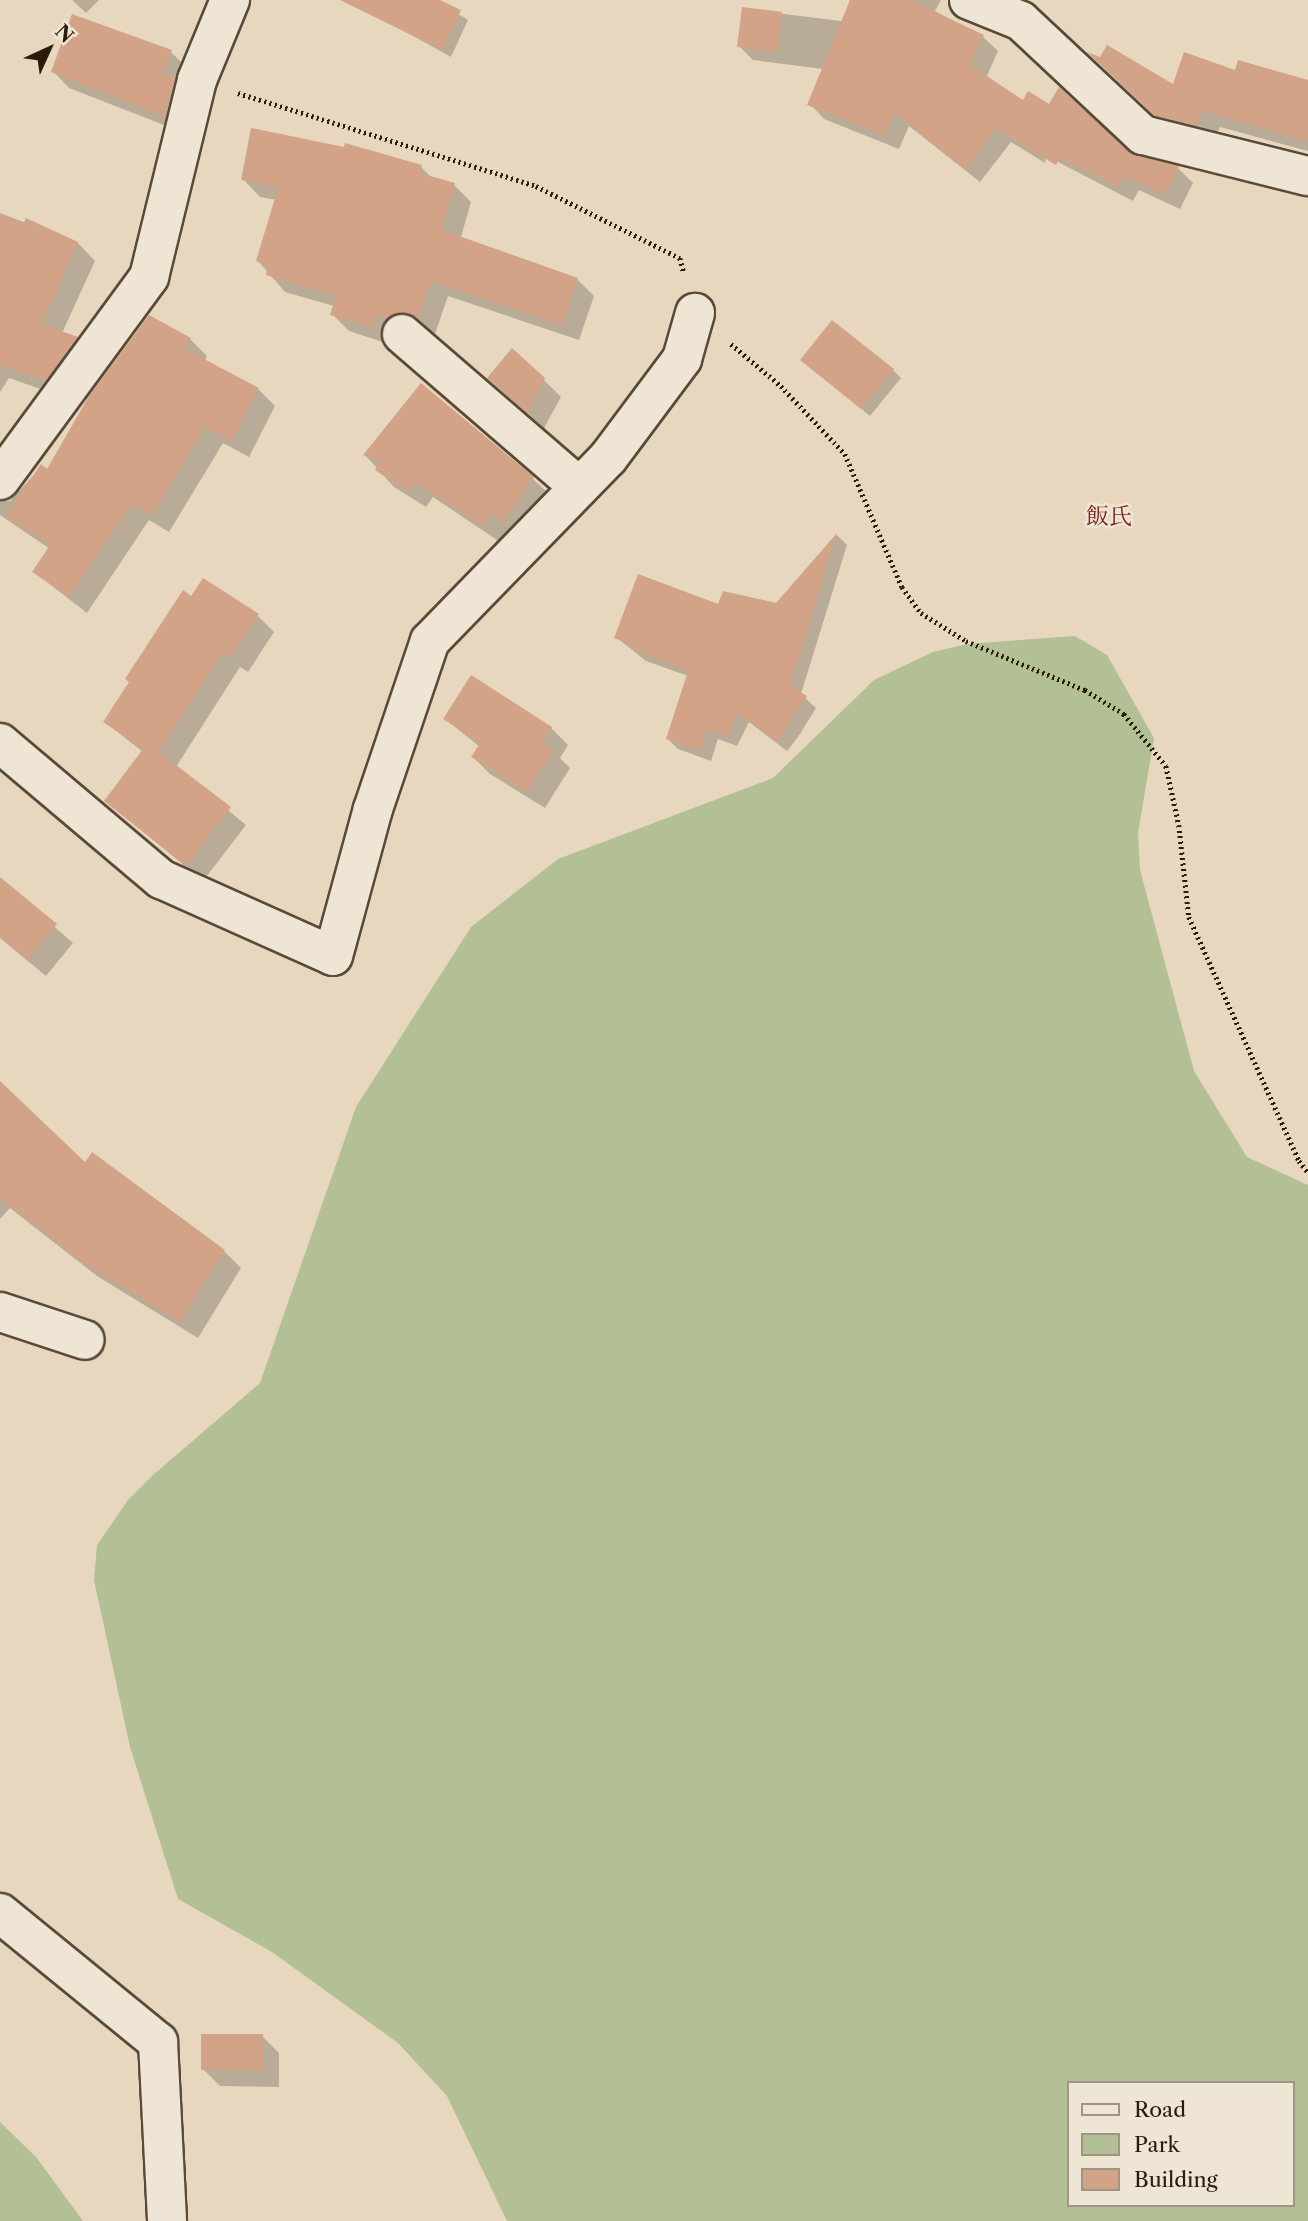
<!DOCTYPE html>
<html>
<head>
<meta charset="utf-8">
<style>
  body { margin:0 }
  #map { position:relative; width:1308px; height:2221px; overflow:hidden; background:#e7d7bf; font-family:"Libre Caslon Text","Noto Serif JP",serif }
  div>[style] { position:absolute }
  .green>* { inset:0; background:#b3bf94 }
  .shadow>* { inset:0; background:#0003 }
  .building>* { inset:0; background:#d3a388 }
  .path>* { height:4.5px; margin-top:-2.25px; transform-origin:0; background:repeating-linear-gradient(90deg,#2a1b0b 0 2px,transparent 0 5.5px) }
  .roads { filter:drop-shadow(2px 0 #594a38) drop-shadow(-2px 0 #594a38) drop-shadow(0 2px #594a38) drop-shadow(0 -2px #594a38) }
  .minor>* { height:38px; margin:-19px; padding:0 19px; transform-origin:19px; border-radius:19px; background:#efe5d5 }
  span { translate:-50% -50%; white-space:nowrap; text-align:center; line-height:1.15; -webkit-text-stroke:5px #efe5d5; paint-order:stroke }
  .quarter-label { font-size:23px; color:#7a1f14 }
  .legend { position:absolute; left:1067px; top:2081px; width:228px; height:126px; box-sizing:border-box; background:#efe5d5; border:2px solid #a09484; margin:0; padding:9px 12px; list-style:none; font-size:21px; color:#2a1b0b }
  .legend li { display:flex; align-items:center; gap:14px; height:35px }
  .legend b { width:35px; border:2px solid #a09484 }
  .north { position:absolute; left:14px; top:14px; width:70px; height:70px; -webkit-text-stroke:5px #efe5d5; paint-order:stroke; rotate:45deg; font-size:19px; font-weight:700; line-height:28px; text-align:center; color:#2a1b0b }
  .north::after { content:''; display:block; margin:auto; width:24px; height:32px; background:#2a1b0b; clip-path:polygon(50% 0,100% 100%,50% 72%,0 100%) }
</style>
</head>
<body>
<div id="map">
  <div class="green">
    <div style="clip-path:polygon(evenodd,1075px 636px,1107px 655px,1154px 738px,1138px 833px,1140px 870px,1194px 1071px,1247px 1157px,1308px 1185px,1308px 2221px,507px 2221px,447px 2096px,398px 2043px,272px 1952px,178px 1899px,130px 1747px,94px 1580px,97px 1545px,128px 1500px,153px 1475px,260px 1383px,356px 1107px,471px 927px,558px 859px,773px 778px,874px 680px,933px 652px,967px 644px,1075px 636px,1068px 2083px,1292px 2083px,1292px 2205px,1068px 2205px,1068px 2083px)"></div>
    <div style="clip-path:polygon(0 2122px,36px 2157px,83px 2221px,0 2221px)"></div>
  </div>
  <div class="shadow">
    <div style="clip-path:polygon(72px 0,99px 0,86px 13px)"></div>
    <div style="clip-path:polygon(399px 0,436px 0,468px 20px,451px 57px,388px 22px)"></div>
    <div style="clip-path:polygon(849px 0,941px 0,935px 11px,983px 37px,998px 51px,986px 78px,1038px 112px,1128px 153px,1178px 168px,1193px 183px,1180px 209px,1139px 190px,1133px 201px,1060px 163px,1047px 151px,1045px 163px,1011px 142px,980px 182px,909px 126px,899px 149px,824px 119px,810px 104px,823px 69px,753px 60px,739px 46px,743px 9px,873px 25px)"></div>
    <div style="clip-path:polygon(171px 52px,187px 68px,182px 132px,69px 88px,53px 71px)"></div>
    <div style="clip-path:polygon(1236px 73px,1308px 82px,1308px 151px,1220px 127px,1214px 141px,1172px 131px,1115px 78px,1174px 87px)"></div>
    <div style="clip-path:polygon(421px 167px,432px 178px,454px 185px,471px 202px,461px 237px,577px 279px,594px 296px,579px 340px,448px 296px,435px 334px,424px 329px,389px 344px,349px 331px,332px 314px,334px 306px,285px 292px,258px 261px,277px 200px,260px 197px,243px 179px)"></div>
    <div style="clip-path:polygon(0 213px,78px 243px,95px 261px,62px 333px,77px 339px,94px 356px,63px 397px,9px 378px,0 392px)"></div>
    <div style="clip-path:polygon(190px 339px,207px 356px,205px 361px,258px 389px,275px 406px,249px 457px,223px 443px,169px 532px,149px 520px,87px 613px,34px 572px,50px 549px,0 515px,0 501px,10px 501px,41px 467px,48px 471px)"></div>
    <div style="clip-path:polygon(802px 360px,893px 370px,901px 378px,870px 416px)"></div>
    <div style="clip-path:polygon(489px 378px,544px 380px,561px 397px,544px 428px)"></div>
    <div style="clip-path:polygon(365px 455px,532px 478px,550px 495px,521px 539px,508px 530px,500px 542px,433px 497px,426px 507px,394px 487px)"></div>
    <div style="clip-path:polygon(837px 535px,847px 545px,801px 694px,816px 708px,798px 737px,787px 751px,749px 722px,737px 746px,718px 739px,711px 761px,678px 749px,668px 739px,688px 676px,646px 661px,616px 637px,719px 606px,777px 605px)"></div>
    <div style="clip-path:polygon(192px 599px,257px 615px,274px 632px,248px 672px,240px 667px,176px 767px,246px 825px,203px 881px,106px 801px,143px 752px,105px 722px)"></div>
    <div style="clip-path:polygon(445px 719px,551px 728px,568px 745px,560px 758px,570px 768px,545px 808px,490px 774px,473px 757px,480px 747px)"></div>
    <div style="clip-path:polygon(1px 880px,73px 943px,46px 976px,0 938px)"></div>
    <div style="clip-path:polygon(0 1084px,85px 1165px,224px 1251px,241px 1268px,198px 1338px,97px 1276px,10px 1208px,0 1219px)"></div>
    <div style="clip-path:polygon(262px 2036px,279px 2053px,279px 2087px,220px 2086px,203px 2069px)"></div>
  </div>
  <div class="building">
    <div style="clip-path:polygon(340px 0,440px 0,461px 10px,442px 50px)"></div>
    <div style="clip-path:polygon(850px 0,910px 0,984px 35px,970px 65px,1023px 100px,1028px 91px,1049px 104px,1059px 87px,1129px 151px,1179px 166px,1165px 195px,1124px 176px,1118px 187px,1060px 158px,1056px 165px,996px 129px,965px 169px,894px 113px,885px 136px,807px 105px)"></div>
    <div style="clip-path:polygon(742px 7px,782px 12px,777px 52px,737px 47px)"></div>
    <div style="clip-path:polygon(72px 14px,172px 50px,163px 73px,175px 77px,165px 117px,51px 72px)"></div>
    <div style="clip-path:polygon(1107px 45px,1173px 84px,1184px 52px,1235px 70px,1238px 60px,1308px 80px,1308px 141px,1203px 111px,1197px 126px,1154px 115px,1087px 52px,1100px 57px)"></div>
    <div style="clip-path:polygon(251px 128px,344px 147px,345px 143px,422px 165px,420px 173px,455px 183px,442px 230px,578px 278px,562px 325px,431px 281px,418px 319px,405px 312px,388px 318px,376px 314px,372px 328px,330px 315px,336px 296px,266px 275px,268px 266px,256px 261px,278px 188px,241px 180px)"></div>
    <div style="clip-path:polygon(0 214px,23px 224px,26px 218px,78px 242px,42px 324px,78px 337px,46px 381px,0 365px)"></div>
    <div style="clip-path:polygon(149px 315px,191px 338px,185px 349px,259px 388px,231px 441px,205px 427px,152px 516px,132px 504px,69px 597px,32px 572px,50px 545px,6px 516px,41px 464px,47px 469px,89px 396px)"></div>
    <div style="clip-path:polygon(832px 320px,894px 369px,861px 409px,800px 360px)"></div>
    <div style="clip-path:polygon(512px 348px,545px 378px,527px 413px,487px 378px)"></div>
    <div style="clip-path:polygon(421px 383px,534px 477px,503px 523px,490px 514px,482px 526px,415px 482px,409px 492px,375px 470px,380px 462px,363px 455px)"></div>
    <div style="clip-path:polygon(837px 533px,790px 686px,807px 696px,776px 742px,738px 713px,727px 736px,708px 730px,700px 751px,666px 739px,688px 671px,634px 650px,635px 646px,614px 638px,638px 574px,718px 604px,723px 591px,776px 603px)"></div>
    <div style="clip-path:polygon(203px 578px,259px 614px,231px 657px,223px 652px,159px 752px,231px 807px,186px 866px,104px 801px,143px 749px,103px 722px,129px 682px,125px 679px,183px 590px,191px 596px)"></div>
    <div style="clip-path:polygon(471px 675px,552px 727px,542px 742px,554px 750px,527px 792px,471px 757px,480px 743px,443px 719px)"></div>
    <div style="clip-path:polygon(0 877px,57px 924px,28px 960px,0 937px)"></div>
    <div style="clip-path:polygon(0 1081px,85px 1162px,92px 1152px,225px 1250px,180px 1322px,78px 1259px,0 1198px)"></div>
    <div style="clip-path:polygon(201px 2034px,263px 2034px,263px 2070px,201px 2070px)"></div>
  </div>
  <div class="path">
    <div style="left:238px;top:93px;width:312px;rotate:17.3deg"></div>
    <div style="left:536px;top:186px;width:161px;rotate:26.6deg"></div>
    <div style="left:680px;top:258px;width:16px;rotate:75deg"></div>
    <div style="left:731px;top:344px;width:65px;rotate:40deg"></div>
    <div style="left:781px;top:386px;width:93px;rotate:46.7deg"></div>
    <div style="left:845px;top:454px;width:145px;rotate:66.8deg"></div>
    <div style="left:902px;top:587px;width:32px;rotate:54deg"></div>
    <div style="left:921px;top:613px;width:53px;rotate:31.9deg"></div>
    <div style="left:966px;top:641px;width:129px;rotate:22.4deg"></div>
    <div style="left:1085px;top:690px;width:46px;rotate:31.6deg"></div>
    <div style="left:1124px;top:714px;width:67px;rotate:51.1deg"></div>
    <div style="left:1166px;top:766px;width:60px;rotate:77.6deg"></div>
    <div style="left:1179px;top:825px;width:93px;rotate:83.8deg"></div>
    <div style="left:1189px;top:917px;width:268px;rotate:65.7deg"></div>
    <div style="left:1299px;top:1161px;width:14px;rotate:51deg"></div>
  </div>
  <div class="roads">
    <div class="minor">
      <div style="left:969px;top:0;width:56px;rotate:22deg"></div>
      <div style="left:1021px;top:21px;width:167px;rotate:43.1deg"></div>
      <div style="left:1143px;top:135px;width:170px;rotate:14deg"></div>
      <div style="left:402px;top:334px;width:234px;rotate:40.8deg"></div>
      <div style="left:0;top:480px;width:252px;rotate:-53.7deg"></div>
      <div style="left:149px;top:277px;width:203px;rotate:-76.3deg"></div>
      <div style="left:197px;top:80px;width:87px;rotate:-67.6deg"></div>
      <div style="left:0;top:743px;width:211px;rotate:40.2deg"></div>
      <div style="left:161px;top:879px;width:188px;rotate:24.1deg"></div>
      <div style="left:333px;top:956px;width:152px;rotate:-74.8deg"></div>
      <div style="left:373px;top:809px;width:177px;rotate:-71.3deg"></div>
      <div style="left:430px;top:641px;width:255px;rotate:-45.8deg"></div>
      <div style="left:608px;top:458px;width:124px;rotate:-53.2deg"></div>
      <div style="left:682px;top:359px;width:48px;rotate:-74.2deg"></div>
      <div style="left:0;top:1312px;width:89px;rotate:18.2deg"></div>
      <div style="left:0;top:1913px;width:204px;rotate:39.2deg"></div>
      <div style="left:158px;top:2042px;width:179px;rotate:87.1deg"></div>
    </div>
  </div>
  <div class="quarter-label">
    <span style="left:1109px;top:516px">飯氏</span>
  </div>
  <ul class="legend">
  <li><b style="height:9px;background:#efe5d5"></b>Road</li>
  <li><b style="height:19px;background:#b3bf94"></b>Park</li>
  <li><b style="height:19px;background:#d3a388"></b>Building</li>
  </ul>
  <div class="north">N</div>
</div>
</body>
</html>
